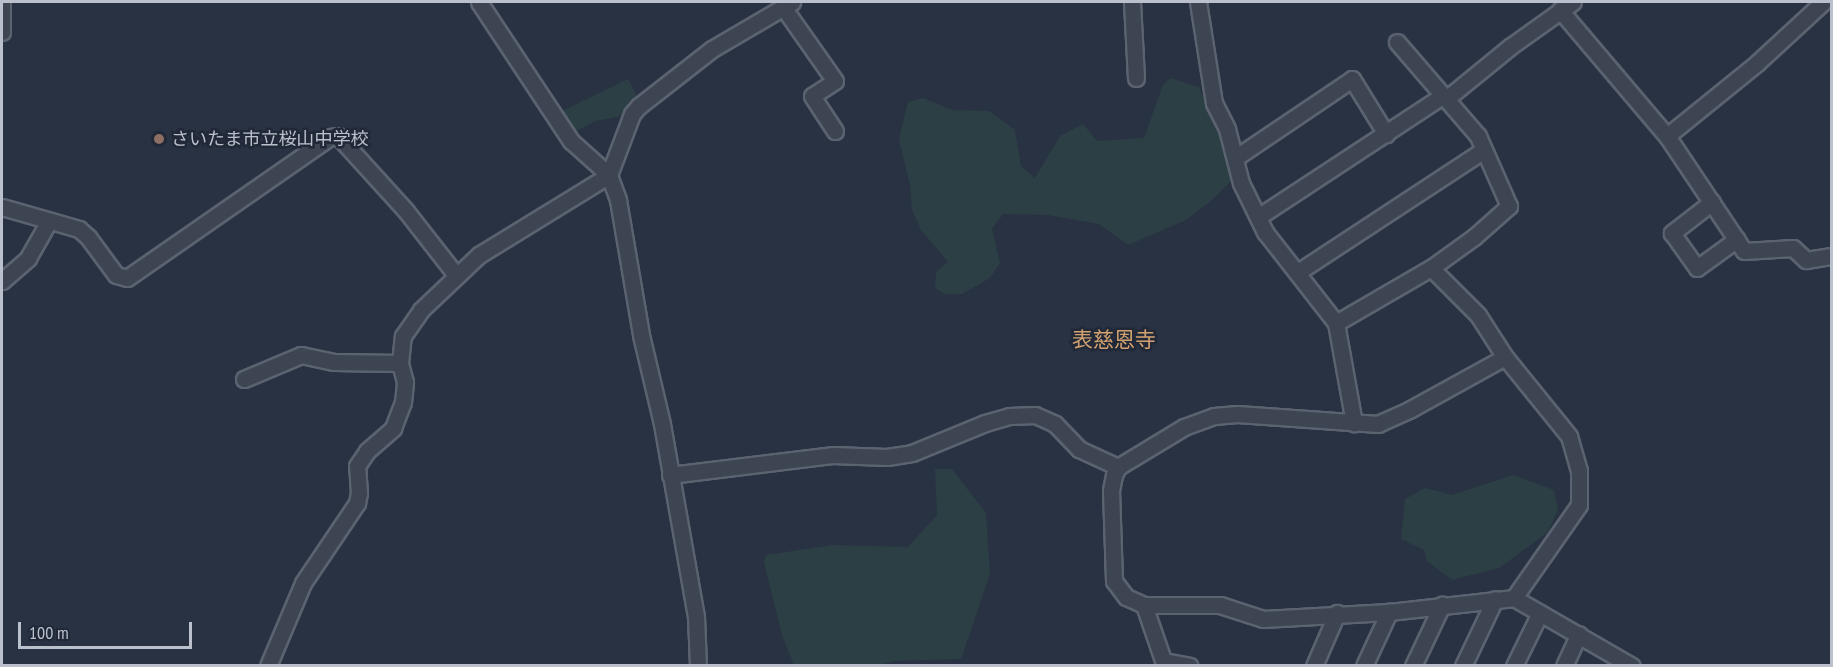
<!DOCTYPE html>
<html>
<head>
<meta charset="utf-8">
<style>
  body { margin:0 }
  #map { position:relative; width:1833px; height:667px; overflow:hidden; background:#293243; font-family:"PT Sans Narrow","Noto Sans JP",sans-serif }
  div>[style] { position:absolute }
  .green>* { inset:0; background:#2b3f44 }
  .roads { filter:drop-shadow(2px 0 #5b6270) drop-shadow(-2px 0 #5b6270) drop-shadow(0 2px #5b6270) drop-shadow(0 -2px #5b6270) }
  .minor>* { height:15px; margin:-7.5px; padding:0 7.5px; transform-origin:7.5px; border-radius:7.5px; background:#3d4452 }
  .dots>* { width:16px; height:16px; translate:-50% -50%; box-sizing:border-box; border:3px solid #212938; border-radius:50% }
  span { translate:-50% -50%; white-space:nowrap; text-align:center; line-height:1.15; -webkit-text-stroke:5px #212938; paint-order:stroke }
  .poi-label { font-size:18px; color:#bac0cc }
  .left { translate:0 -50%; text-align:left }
  .quarter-label { font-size:21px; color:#d2a16f }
  .frame { position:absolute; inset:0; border:3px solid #bac0cc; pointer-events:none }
  .scale { position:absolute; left:18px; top:622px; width:174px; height:27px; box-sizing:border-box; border:3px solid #bac0cc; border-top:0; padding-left:8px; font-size:18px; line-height:21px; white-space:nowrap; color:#bac0cc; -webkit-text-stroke:4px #212938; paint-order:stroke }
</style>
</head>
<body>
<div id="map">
  <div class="green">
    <div style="clip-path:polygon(1170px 78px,1199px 87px,1218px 133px,1232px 180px,1212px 200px,1186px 220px,1128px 245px,1099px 224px,1048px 215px,1003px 214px,992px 229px,1000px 263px,990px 278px,962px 294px,944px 294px,935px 288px,936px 272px,948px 262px,921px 230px,912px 210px,910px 185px,899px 139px,908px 102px,923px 98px,952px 110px,989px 111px,1015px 130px,1021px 166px,1035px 178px,1060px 136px,1083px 124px,1097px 141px,1144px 138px,1163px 85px)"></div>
    <div style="clip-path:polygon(628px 79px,639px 100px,621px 116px,596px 121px,572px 133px,558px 113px)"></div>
    <div style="clip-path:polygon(935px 469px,952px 469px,986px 513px,990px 574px,961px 659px,893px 661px,878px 666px,794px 665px,783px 638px,764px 562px,766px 555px,833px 545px,908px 547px,937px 515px)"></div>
    <div style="clip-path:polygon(1513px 475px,1554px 490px,1558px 509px,1548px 532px,1499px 568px,1452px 580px,1427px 561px,1424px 550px,1401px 539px,1405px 499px,1425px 488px,1452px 495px)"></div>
  </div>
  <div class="roads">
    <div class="minor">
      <div style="left:479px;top:2px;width:167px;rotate:56.5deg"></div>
      <div style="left:571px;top:141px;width:51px;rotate:41.8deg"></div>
      <div style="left:609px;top:175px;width:27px;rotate:70deg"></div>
      <div style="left:618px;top:200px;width:137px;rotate:80.3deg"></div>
      <div style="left:641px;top:335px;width:91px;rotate:76.7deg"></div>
      <div style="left:662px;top:424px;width:195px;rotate:80deg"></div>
      <div style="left:696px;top:616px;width:50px;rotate:87.7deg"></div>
      <div style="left:1132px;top:2px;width:76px;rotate:87deg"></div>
      <div style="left:1198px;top:2px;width:102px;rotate:81deg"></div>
      <div style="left:1214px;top:103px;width:29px;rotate:63deg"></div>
      <div style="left:1227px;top:129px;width:56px;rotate:75.5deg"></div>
      <div style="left:1241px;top:183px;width:55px;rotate:63.9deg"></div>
      <div style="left:1265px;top:232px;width:115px;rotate:52deg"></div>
      <div style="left:1336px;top:323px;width:102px;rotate:79.8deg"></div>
      <div style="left:783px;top:7px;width:90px;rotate:54.9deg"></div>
      <div style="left:835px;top:81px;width:27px;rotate:147deg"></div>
      <div style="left:812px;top:96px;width:42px;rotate:56.7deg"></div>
      <div style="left:1560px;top:10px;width:165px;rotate:49.7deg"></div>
      <div style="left:1667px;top:136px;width:138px;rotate:56.2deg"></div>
      <div style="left:1744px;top:251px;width:49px;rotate:-3.5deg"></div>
      <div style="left:1793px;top:248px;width:18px;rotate:43deg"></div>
      <div style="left:1806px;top:260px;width:26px;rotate:-9deg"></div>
      <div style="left:2px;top:32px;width:30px;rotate:-90deg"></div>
      <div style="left:1446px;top:99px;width:84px;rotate:-39.2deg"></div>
      <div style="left:1511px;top:46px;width:76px;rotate:-35.4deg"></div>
      <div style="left:1667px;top:136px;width:116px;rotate:-39deg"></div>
      <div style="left:1757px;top:63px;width:90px;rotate:-42.7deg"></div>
      <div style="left:1235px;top:158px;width:141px;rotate:-34deg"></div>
      <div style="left:1352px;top:79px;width:65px;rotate:58.3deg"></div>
      <div style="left:1712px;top:202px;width:51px;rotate:142.2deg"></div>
      <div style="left:1672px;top:233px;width:43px;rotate:54.5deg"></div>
      <div style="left:1697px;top:268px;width:49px;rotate:-35.9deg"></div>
      <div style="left:2px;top:207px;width:80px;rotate:15.9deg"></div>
      <div style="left:79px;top:229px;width:12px;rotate:42deg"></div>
      <div style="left:88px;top:237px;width:47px;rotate:53.6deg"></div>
      <div style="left:116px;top:275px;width:11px;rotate:15deg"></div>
      <div style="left:127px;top:278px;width:247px;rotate:-34.8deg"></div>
      <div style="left:330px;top:137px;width:8px;rotate:-7deg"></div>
      <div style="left:338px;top:136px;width:101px;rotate:47.8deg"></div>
      <div style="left:406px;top:211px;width:81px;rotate:52deg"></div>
      <div style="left:1258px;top:217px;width:220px;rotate:-33.3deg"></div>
      <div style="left:1431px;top:268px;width:66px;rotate:45deg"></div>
      <div style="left:1478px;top:315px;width:50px;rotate:57.3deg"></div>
      <div style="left:1505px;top:357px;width:102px;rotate:51deg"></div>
      <div style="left:1569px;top:436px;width:36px;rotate:74deg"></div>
      <div style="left:1579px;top:471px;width:34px;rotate:90deg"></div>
      <div style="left:1579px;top:505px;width:113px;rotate:125deg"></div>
      <div style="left:1298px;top:272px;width:222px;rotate:-33.3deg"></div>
      <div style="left:2px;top:281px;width:35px;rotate:-41deg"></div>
      <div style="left:28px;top:258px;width:43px;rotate:-60.4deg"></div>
      <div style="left:1336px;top:323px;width:110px;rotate:-30.1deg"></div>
      <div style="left:1431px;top:268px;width:53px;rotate:-35.8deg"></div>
      <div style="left:1474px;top:237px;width:47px;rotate:-41.5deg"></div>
      <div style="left:1509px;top:206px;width:77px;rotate:-113.9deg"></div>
      <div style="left:1478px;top:136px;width:124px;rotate:-130.8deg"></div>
      <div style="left:1505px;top:357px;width:110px;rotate:151.1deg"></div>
      <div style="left:1409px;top:410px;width:34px;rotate:156deg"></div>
      <div style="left:1378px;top:424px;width:141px;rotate:-175.9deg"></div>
      <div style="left:1237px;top:414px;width:23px;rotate:175deg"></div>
      <div style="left:1214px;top:416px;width:32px;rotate:160deg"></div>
      <div style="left:1184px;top:427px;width:77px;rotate:148.8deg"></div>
      <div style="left:1118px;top:467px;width:9px;rotate:117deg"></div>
      <div style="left:1114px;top:475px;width:15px;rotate:101deg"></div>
      <div style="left:1111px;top:490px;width:91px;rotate:88.1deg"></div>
      <div style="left:1114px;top:581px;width:20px;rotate:53deg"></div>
      <div style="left:1126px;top:597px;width:20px;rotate:24deg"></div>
      <div style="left:1144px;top:605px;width:76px"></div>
      <div style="left:1220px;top:605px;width:45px;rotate:18deg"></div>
      <div style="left:1263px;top:619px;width:126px;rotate:-3.2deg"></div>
      <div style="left:1389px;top:612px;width:126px;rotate:-6.4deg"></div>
      <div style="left:1514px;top:598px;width:136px;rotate:30deg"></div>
      <div style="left:244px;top:379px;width:62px;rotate:-22.8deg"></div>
      <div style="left:301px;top:355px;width:34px;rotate:12deg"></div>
      <div style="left:334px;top:362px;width:66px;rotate:0.9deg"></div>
      <div style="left:670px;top:475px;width:163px;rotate:-7deg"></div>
      <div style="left:832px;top:455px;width:55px;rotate:2.1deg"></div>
      <div style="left:887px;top:457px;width:25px;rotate:-9deg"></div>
      <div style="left:912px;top:453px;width:79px;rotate:-22.3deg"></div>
      <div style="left:985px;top:423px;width:25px;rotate:-16deg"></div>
      <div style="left:1009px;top:416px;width:26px;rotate:-2deg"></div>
      <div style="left:1035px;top:415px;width:22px;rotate:24deg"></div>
      <div style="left:1055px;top:424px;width:35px;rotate:46deg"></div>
      <div style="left:1079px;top:449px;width:43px;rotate:24.8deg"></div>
      <div style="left:1144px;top:605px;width:65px;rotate:71deg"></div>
      <div style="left:1164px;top:661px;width:26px;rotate:11deg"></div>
      <div style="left:268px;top:666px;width:90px;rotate:-67.1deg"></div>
      <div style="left:303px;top:583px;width:97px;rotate:-56deg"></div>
      <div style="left:357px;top:503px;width:10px;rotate:-79deg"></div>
      <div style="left:359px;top:493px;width:27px;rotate:-94deg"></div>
      <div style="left:357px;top:466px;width:18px;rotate:-56deg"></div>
      <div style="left:367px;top:451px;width:35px;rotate:-41deg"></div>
      <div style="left:393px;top:428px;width:28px;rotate:-69deg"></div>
      <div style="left:403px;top:402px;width:20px;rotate:-84deg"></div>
      <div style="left:405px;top:382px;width:20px;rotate:-105deg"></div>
      <div style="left:400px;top:363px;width:27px;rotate:-84deg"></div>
      <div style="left:403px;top:336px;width:32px;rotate:-55deg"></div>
      <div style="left:421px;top:310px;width:80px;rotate:-43.5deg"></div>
      <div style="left:479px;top:255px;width:153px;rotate:-31.6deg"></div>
      <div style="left:609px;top:175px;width:65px;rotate:-69.3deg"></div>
      <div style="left:632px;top:114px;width:11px;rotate:-49deg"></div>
      <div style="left:639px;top:106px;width:93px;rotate:-38deg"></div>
      <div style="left:712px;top:49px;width:93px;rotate:-30.4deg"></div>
      <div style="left:1314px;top:666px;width:58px;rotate:-66.5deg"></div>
      <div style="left:1364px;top:666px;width:60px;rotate:-65.2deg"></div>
      <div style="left:1413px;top:666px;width:68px;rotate:-64.6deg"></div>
      <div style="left:1463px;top:666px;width:74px;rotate:-64.5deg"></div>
      <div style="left:1514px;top:666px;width:59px;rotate:-63.9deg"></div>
      <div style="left:1564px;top:666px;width:35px;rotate:-65deg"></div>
    </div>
  </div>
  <div class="dots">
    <div style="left:159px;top:139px;background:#8d6e63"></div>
  </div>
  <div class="poi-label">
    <span class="left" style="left:171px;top:139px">さいたま市立桜山中学校</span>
  </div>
  <div class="quarter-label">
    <span style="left:1114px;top:340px">表慈恩寺</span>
  </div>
  <div class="frame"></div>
  <div class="scale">100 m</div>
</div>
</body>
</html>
